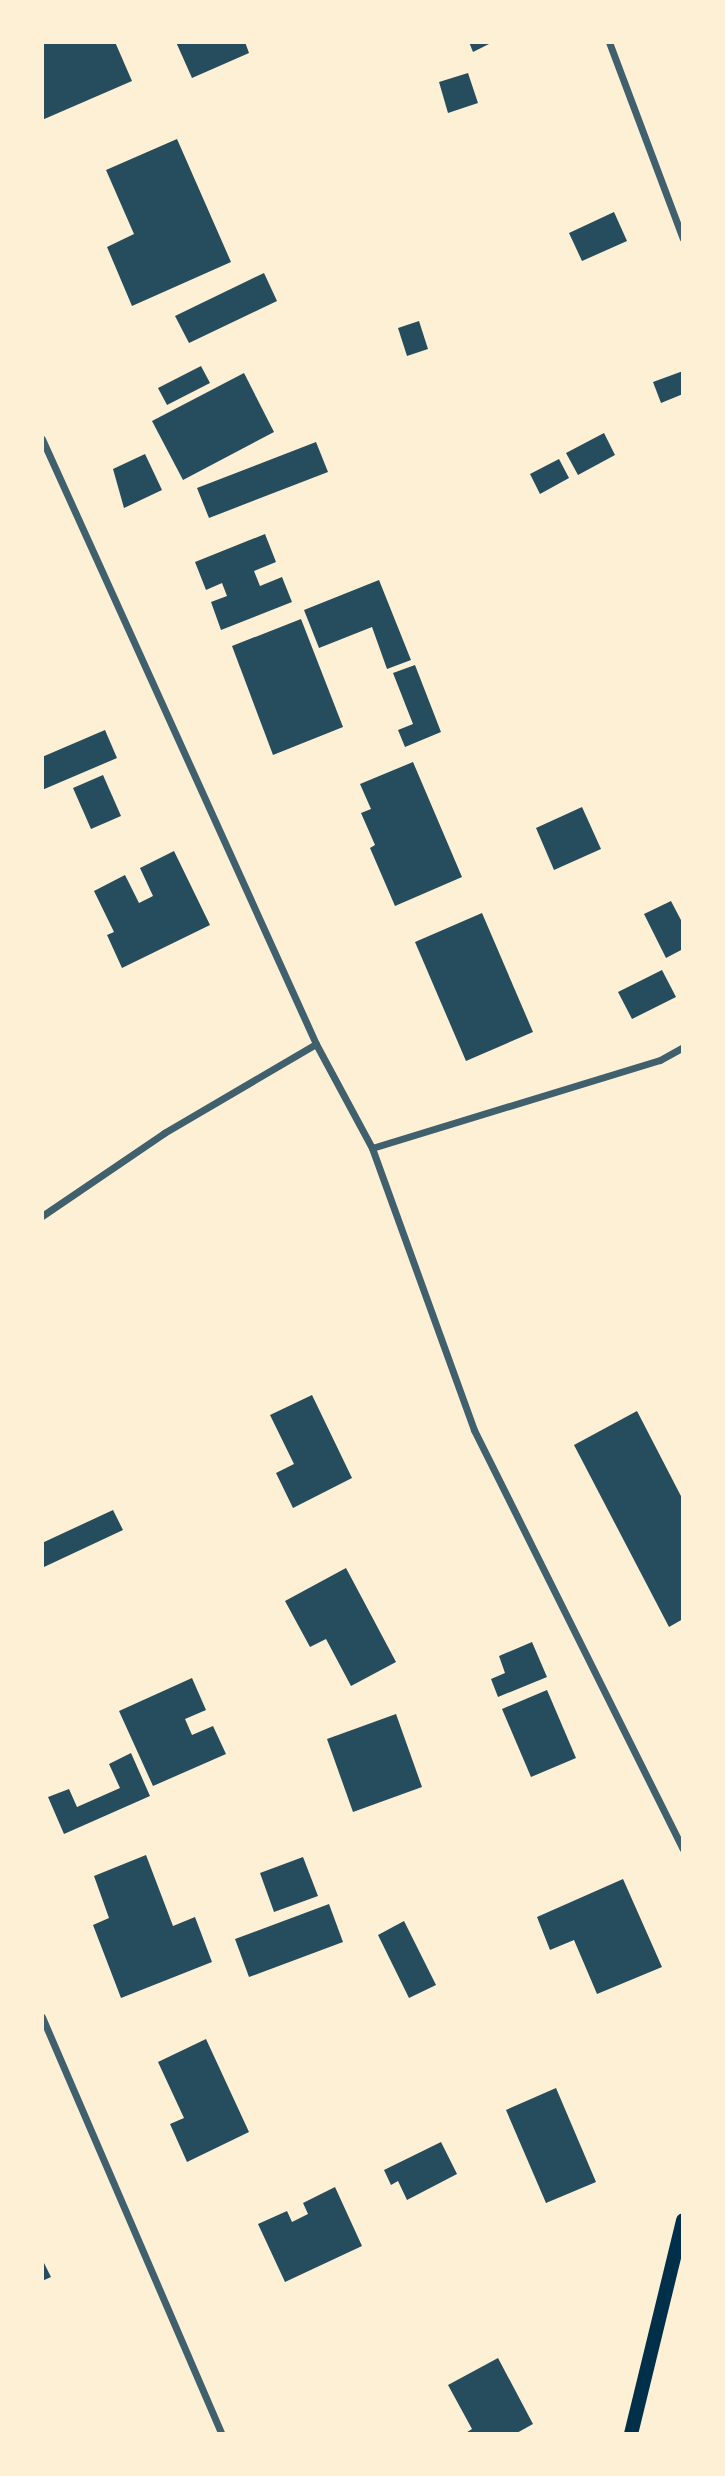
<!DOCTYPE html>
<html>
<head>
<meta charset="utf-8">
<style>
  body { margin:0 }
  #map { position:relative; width:725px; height:2476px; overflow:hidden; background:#fdf0d5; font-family:"Work Sans",sans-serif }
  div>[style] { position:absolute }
  .building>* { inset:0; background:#264d5e }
  .minor>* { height:7px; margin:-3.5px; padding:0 3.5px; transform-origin:3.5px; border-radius:3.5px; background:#3f606c }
  .secondary>* { height:14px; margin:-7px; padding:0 7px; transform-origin:7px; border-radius:7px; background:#003049 }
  span { translate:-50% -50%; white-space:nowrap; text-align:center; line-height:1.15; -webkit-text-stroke:5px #fdf0d5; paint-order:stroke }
  .frame { position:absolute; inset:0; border:44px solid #fdf0d5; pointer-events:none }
</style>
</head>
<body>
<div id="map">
  <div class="building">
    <div style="clip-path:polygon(42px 42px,115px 42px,132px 81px,42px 120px)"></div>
    <div style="clip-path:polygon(176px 42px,245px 42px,249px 53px,192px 78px)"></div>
    <div style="clip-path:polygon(469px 42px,493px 42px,473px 52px)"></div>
    <div style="clip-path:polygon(468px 73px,478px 103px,448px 113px,439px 82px)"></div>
    <div style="clip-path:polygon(177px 139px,231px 262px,132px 306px,107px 247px,134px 234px,106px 170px)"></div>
    <div style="clip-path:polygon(614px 212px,627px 241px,582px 261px,569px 233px)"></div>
    <div style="clip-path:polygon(264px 273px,277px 301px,189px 343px,175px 316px)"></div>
    <div style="clip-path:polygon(419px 321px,428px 349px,407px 356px,398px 328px)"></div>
    <div style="clip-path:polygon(201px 366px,210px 383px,167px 405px,158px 388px)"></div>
    <div style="clip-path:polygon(683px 371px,683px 394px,661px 403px,653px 382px)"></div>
    <div style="clip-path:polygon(244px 373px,274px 432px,183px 480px,152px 421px)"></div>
    <div style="clip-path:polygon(604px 433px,615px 455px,578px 475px,566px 453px)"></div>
    <div style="clip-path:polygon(316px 442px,328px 472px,209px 518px,197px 488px)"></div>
    <div style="clip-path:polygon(145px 454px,162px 490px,124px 508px,113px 469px)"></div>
    <div style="clip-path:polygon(559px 459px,569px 478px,540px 494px,530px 474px)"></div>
    <div style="clip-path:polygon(265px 534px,276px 562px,254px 571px,260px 586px,282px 577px,292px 602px,221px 630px,211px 602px,227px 596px,222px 583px,206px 590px,195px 562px)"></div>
    <div style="clip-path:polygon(379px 580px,411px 660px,387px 669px,372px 627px,319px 648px,304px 610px)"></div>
    <div style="clip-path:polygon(301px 619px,343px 727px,273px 755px,232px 646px)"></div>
    <div style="clip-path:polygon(415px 665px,441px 732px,405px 747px,398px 730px,413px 724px,393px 673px)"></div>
    <div style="clip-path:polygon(105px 730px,117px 758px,42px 790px,42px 757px)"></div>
    <div style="clip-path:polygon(413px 762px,462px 877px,395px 906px,370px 848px,375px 845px,361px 813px,371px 809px,360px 784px)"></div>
    <div style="clip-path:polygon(103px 775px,121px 816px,91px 829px,73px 788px)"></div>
    <div style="clip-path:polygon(582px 807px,601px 849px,554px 870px,536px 828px)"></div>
    <div style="clip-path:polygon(174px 851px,210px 925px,122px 968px,107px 935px,114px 932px,94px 891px,125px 875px,139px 903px,153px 896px,140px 868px)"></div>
    <div style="clip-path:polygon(671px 901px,683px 924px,683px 949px,666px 958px,644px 914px)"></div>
    <div style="clip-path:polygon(482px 913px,533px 1032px,466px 1061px,415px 942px)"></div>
    <div style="clip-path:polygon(662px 970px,676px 997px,632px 1019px,618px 992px)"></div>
    <div style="clip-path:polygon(312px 1395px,352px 1478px,293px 1508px,276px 1473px,294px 1464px,270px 1415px)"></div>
    <div style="clip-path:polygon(637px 1411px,683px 1500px,683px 1619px,669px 1627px,574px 1445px)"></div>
    <div style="clip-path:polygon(113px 1510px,123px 1530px,44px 1567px,42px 1543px)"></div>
    <div style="clip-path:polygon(346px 1568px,396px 1662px,351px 1686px,326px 1639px,310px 1647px,285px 1601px)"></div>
    <div style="clip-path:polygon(532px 1642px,547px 1677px,498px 1697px,491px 1679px,505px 1673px,499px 1656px)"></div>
    <div style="clip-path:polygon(192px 1678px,206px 1710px,185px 1719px,192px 1735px,213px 1726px,226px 1754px,153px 1786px,119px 1711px)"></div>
    <div style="clip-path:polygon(547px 1690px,576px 1758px,531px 1777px,502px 1709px)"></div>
    <div style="clip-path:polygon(396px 1714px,422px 1787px,353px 1812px,327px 1739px)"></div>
    <div style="clip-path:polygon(131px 1753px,150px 1796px,64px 1834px,48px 1797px,69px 1789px,77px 1807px,120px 1788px,109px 1764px)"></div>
    <div style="clip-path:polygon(146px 1855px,173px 1926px,195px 1917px,212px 1962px,121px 1998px,93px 1925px,109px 1918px,94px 1876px)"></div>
    <div style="clip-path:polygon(303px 1857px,318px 1896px,274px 1912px,260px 1873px)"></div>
    <div style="clip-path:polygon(623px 1879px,662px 1967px,597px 1994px,574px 1940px,550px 1950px,537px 1917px)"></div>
    <div style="clip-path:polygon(329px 1904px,343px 1942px,249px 1977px,235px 1939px)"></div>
    <div style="clip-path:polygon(404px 1921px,436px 1985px,409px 1998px,378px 1935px)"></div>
    <div style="clip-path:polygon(206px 2039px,249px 2132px,187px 2162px,170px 2124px,184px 2118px,158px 2062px)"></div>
    <div style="clip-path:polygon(556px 2088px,596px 2182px,546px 2203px,506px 2110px)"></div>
    <div style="clip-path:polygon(441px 2142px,457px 2174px,407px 2200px,398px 2181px,391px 2185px,384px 2170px)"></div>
    <div style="clip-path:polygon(335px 2187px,362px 2246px,285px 2282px,258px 2224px,287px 2211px,292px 2222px,308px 2214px,303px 2203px)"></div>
    <div style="clip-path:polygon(42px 2259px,51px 2277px,42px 2281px)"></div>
    <div style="clip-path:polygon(498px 2358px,533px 2424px,515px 2434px,464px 2434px,472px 2429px,448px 2385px)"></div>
  </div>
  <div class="minor">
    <div style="left:609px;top:42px;width:210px;rotate:69.4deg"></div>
    <div style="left:42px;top:439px;width:664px;rotate:65.63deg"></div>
    <div style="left:316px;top:1044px;width:118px;rotate:61.7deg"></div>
    <div style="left:372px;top:1148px;width:300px;rotate:70.1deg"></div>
    <div style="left:474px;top:1430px;width:468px;rotate:63.5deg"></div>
    <div style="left:372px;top:1148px;width:301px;rotate:-17deg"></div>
    <div style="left:660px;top:1060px;width:26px;rotate:-29deg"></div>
    <div style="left:42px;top:1216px;width:148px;rotate:-34.2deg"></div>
    <div style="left:164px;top:1133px;width:176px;rotate:-30.4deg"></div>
    <div style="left:42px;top:2017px;width:454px;rotate:66.7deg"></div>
  </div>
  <div class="secondary">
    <div style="left:631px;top:2434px;width:220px;rotate:-76.3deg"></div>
  </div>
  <div class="frame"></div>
</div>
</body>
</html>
